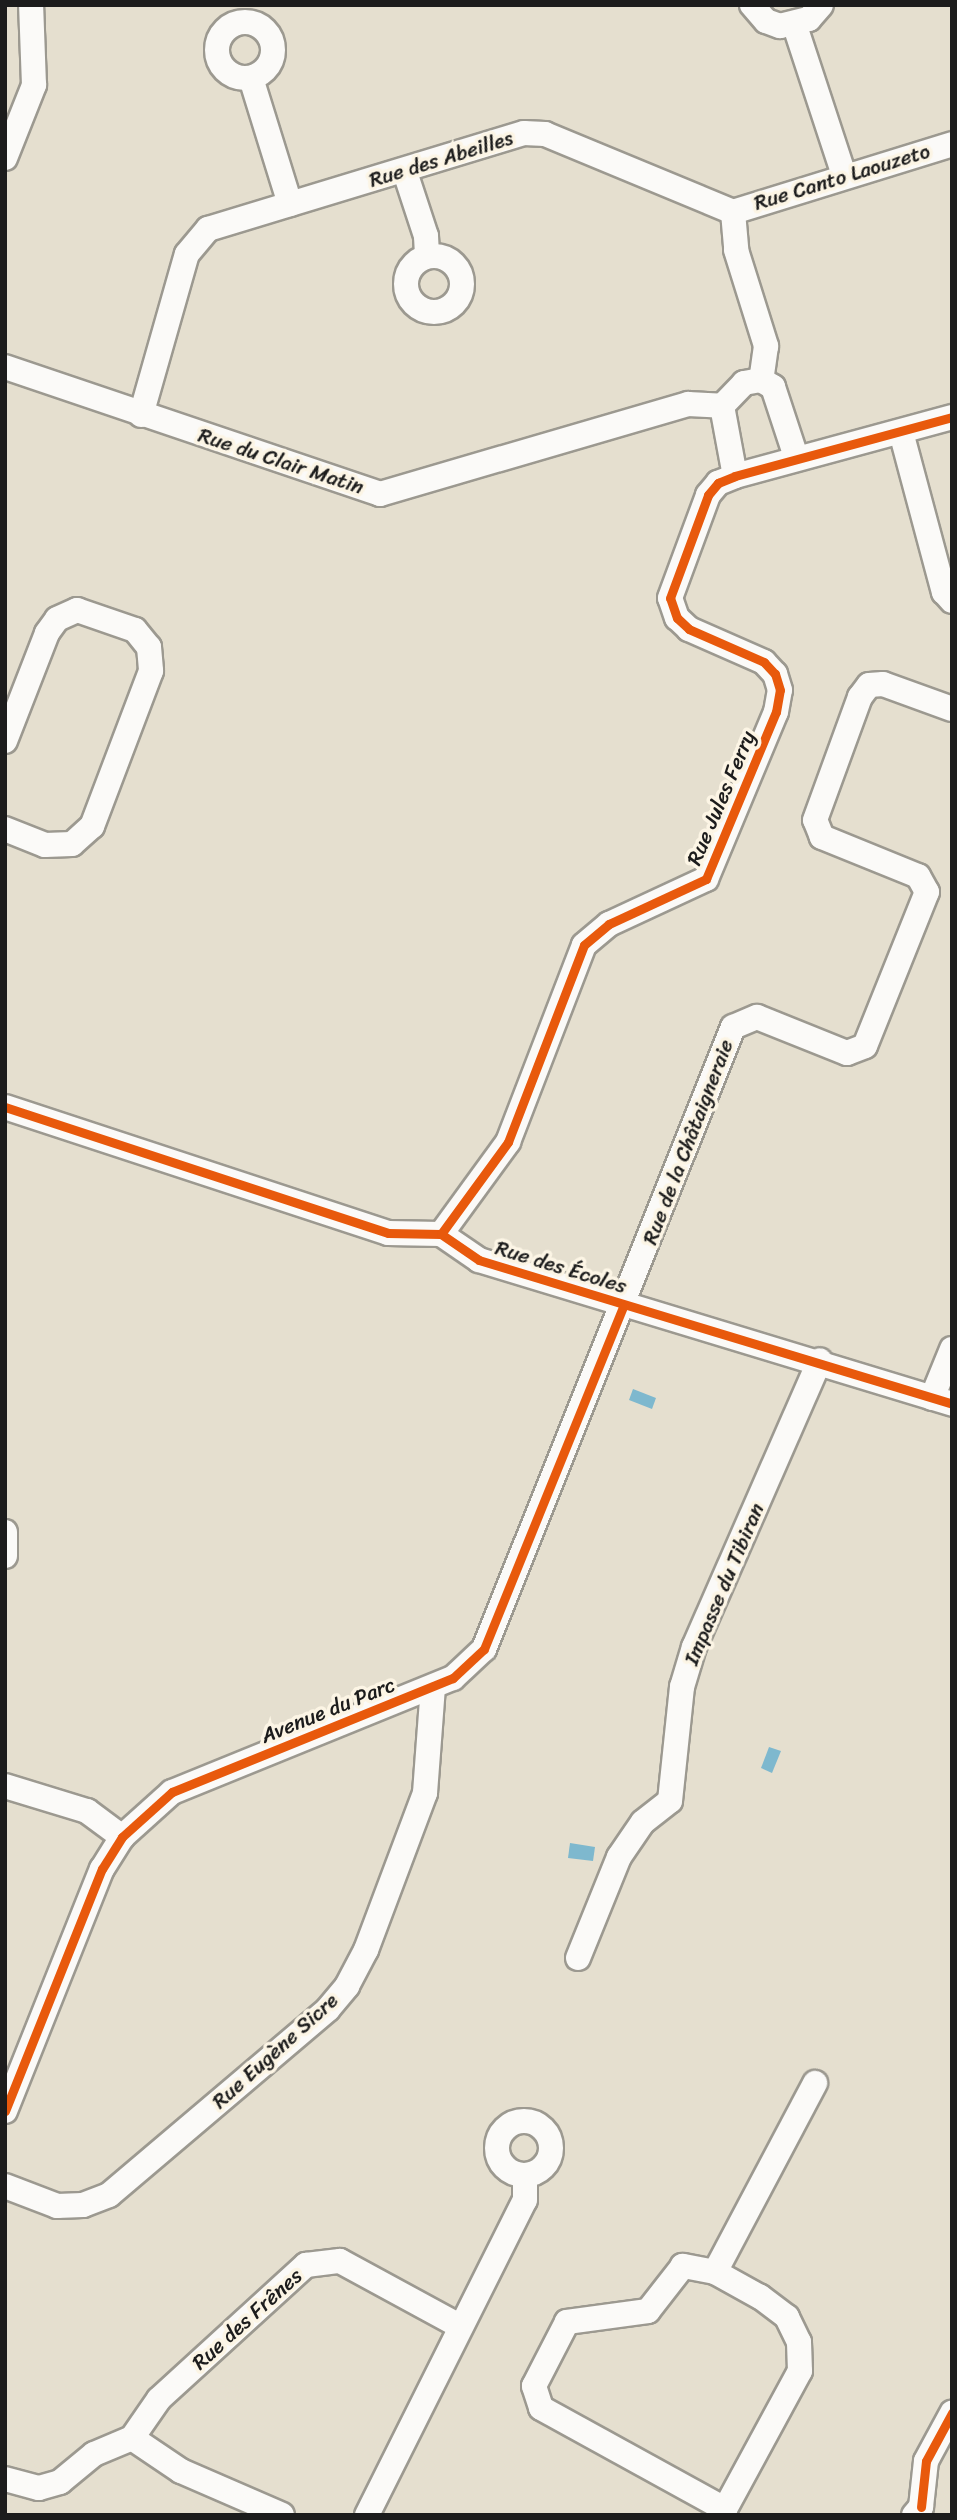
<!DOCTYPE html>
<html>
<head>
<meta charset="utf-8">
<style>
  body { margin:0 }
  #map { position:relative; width:957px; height:2520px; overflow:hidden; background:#e5dfcf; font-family:Sriracha,sans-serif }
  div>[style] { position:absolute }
  .water>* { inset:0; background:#7eb8ce }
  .roads { filter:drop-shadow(2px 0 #9c9990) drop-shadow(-2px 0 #9c9990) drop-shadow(0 2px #9c9990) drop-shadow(0 -2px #9c9990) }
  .minor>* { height:24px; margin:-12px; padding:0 12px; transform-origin:12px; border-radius:12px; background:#fbfaf8 }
  .minor>.ring { margin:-12px; padding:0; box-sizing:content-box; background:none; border:24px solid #fbfaf8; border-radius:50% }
  .cycleway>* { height:9px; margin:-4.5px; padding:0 4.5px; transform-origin:4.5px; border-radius:4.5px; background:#e8590c }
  span { translate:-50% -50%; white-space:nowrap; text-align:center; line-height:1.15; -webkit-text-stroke:7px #fcf5e5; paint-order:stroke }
  .street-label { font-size:21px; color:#1c1c1c }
  .frame { position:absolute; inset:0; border:7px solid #1c1c1c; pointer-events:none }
</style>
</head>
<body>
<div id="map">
  <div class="water">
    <div style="clip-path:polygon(633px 1389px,656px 1398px,652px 1409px,629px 1400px)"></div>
    <div style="clip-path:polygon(769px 1747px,781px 1751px,772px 1773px,761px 1768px)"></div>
    <div style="clip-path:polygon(570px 1843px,595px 1847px,593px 1861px,568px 1858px)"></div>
  </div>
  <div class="roads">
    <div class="minor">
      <div style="left:752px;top:5px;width:21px;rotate:49deg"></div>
      <div style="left:766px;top:21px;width:15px;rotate:20deg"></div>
      <div style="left:780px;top:26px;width:30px;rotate:-14deg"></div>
      <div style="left:809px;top:19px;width:18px;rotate:-49deg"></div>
      <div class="ring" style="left:217px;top:22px;width:32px;height:32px"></div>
      <div style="left:795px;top:26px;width:157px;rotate:71.8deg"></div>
      <div style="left:251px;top:78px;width:132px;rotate:72.8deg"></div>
      <div style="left:5px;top:158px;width:79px;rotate:-68.3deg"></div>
      <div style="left:34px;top:85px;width:80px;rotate:-92.1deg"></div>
      <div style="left:405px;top:172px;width:67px;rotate:71.8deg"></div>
      <div style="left:426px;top:236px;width:20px;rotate:87deg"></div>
      <div style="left:733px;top:212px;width:229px;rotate:-17.2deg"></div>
      <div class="ring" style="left:406px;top:256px;width:32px;height:32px"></div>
      <div style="left:5px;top:367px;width:396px;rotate:18.7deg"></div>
      <div style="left:380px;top:494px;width:321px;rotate:-16.3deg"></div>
      <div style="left:688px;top:404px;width:34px;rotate:3deg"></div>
      <div style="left:141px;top:415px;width:167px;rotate:-74.1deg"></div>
      <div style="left:187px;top:254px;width:33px;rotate:-50deg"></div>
      <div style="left:208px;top:229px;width:330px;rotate:-16.9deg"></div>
      <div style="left:524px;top:133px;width:21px;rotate:3deg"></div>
      <div style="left:545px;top:134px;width:204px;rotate:22.5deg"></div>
      <div style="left:733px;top:212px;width:38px;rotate:85deg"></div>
      <div style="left:736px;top:250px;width:101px;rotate:72.6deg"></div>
      <div style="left:766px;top:346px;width:34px;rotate:98deg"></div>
      <div style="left:901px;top:432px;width:166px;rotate:75deg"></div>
      <div style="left:944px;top:592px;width:12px;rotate:48deg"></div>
      <div style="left:735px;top:476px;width:71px;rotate:-100.5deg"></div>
      <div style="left:722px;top:406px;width:32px;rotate:-46deg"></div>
      <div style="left:744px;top:383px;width:17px;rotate:-10deg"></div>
      <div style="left:761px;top:380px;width:14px;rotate:30deg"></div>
      <div style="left:773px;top:387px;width:74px;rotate:71.8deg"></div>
      <div style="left:5px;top:741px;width:116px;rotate:-68.7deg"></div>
      <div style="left:47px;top:633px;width:17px;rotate:-54deg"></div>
      <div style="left:57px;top:619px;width:22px;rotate:-24deg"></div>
      <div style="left:77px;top:610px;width:61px;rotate:19deg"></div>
      <div style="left:135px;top:630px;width:22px;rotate:51deg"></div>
      <div style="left:149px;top:647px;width:24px;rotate:85deg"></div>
      <div style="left:151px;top:671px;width:166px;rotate:110.8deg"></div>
      <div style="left:92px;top:826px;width:27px;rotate:138deg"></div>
      <div style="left:72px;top:844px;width:27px;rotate:178deg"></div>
      <div style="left:45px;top:845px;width:43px;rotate:-158.2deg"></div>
      <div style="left:5px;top:1107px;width:403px;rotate:18.2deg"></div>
      <div style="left:388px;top:1233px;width:53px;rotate:1.1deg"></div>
      <div style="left:441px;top:1234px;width:46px;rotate:34.4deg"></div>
      <div style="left:479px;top:1260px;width:494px;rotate:16.9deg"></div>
      <div style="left:441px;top:1234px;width:114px;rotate:-53.9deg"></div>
      <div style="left:508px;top:1142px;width:211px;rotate:-68.9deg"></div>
      <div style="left:584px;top:945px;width:33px;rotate:-40deg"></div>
      <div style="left:609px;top:924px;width:107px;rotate:-24.9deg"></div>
      <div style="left:706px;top:879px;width:181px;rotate:-67.3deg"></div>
      <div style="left:776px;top:712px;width:22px;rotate:-80deg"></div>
      <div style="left:780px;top:690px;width:17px;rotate:-107deg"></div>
      <div style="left:775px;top:674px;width:16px;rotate:-133deg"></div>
      <div style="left:764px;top:662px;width:82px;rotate:-156.3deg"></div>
      <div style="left:689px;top:629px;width:16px;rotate:-137deg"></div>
      <div style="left:677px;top:618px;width:21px;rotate:-109deg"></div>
      <div style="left:670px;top:598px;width:110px;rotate:-69.7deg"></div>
      <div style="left:708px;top:495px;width:16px;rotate:-50deg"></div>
      <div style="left:718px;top:483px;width:18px;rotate:-22deg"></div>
      <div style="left:735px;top:476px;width:225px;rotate:-15.2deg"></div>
      <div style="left:932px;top:1398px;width:53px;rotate:-67.8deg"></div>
      <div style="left:5px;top:1532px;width:24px;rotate:90deg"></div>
      <div style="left:5px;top:1786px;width:86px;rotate:17deg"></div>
      <div style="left:87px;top:1811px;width:44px;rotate:36.6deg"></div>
      <div style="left:578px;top:1958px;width:109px;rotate:-67.9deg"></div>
      <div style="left:619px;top:1857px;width:42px;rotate:-55.6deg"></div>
      <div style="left:643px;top:1822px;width:34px;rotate:-38deg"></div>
      <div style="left:670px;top:1801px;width:115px;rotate:-84deg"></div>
      <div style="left:682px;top:1687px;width:42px;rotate:-73.3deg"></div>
      <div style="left:694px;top:1647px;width:313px;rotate:-66.3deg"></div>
      <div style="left:5px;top:2111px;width:261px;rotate:-68.2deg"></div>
      <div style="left:102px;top:1869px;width:38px;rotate:-58deg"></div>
      <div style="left:122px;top:1837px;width:67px;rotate:-42deg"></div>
      <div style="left:172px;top:1792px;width:303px;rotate:-22.1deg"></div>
      <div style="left:453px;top:1678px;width:42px;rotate:-43.1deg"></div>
      <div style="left:484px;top:1649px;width:670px;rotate:-68.18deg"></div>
      <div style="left:733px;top:1027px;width:26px;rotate:-23deg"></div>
      <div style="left:757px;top:1017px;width:97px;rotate:21.8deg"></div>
      <div style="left:847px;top:1053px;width:19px;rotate:-21deg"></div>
      <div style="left:865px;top:1046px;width:166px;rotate:-68.1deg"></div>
      <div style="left:927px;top:892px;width:18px;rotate:-119deg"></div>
      <div style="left:918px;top:876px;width:104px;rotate:-157.9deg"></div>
      <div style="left:822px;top:837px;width:18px;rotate:-112deg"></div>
      <div style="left:815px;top:820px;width:131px;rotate:-69.9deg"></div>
      <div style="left:860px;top:697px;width:15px;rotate:-53deg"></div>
      <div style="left:869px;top:685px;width:14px;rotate:-4deg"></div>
      <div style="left:883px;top:684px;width:73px;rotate:19.9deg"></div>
      <div class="ring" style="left:497px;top:2121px;width:30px;height:30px"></div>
      <div style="left:5px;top:2186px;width:56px;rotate:21deg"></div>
      <div style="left:57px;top:2206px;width:26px;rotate:-2deg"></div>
      <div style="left:83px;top:2205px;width:28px;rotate:-21deg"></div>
      <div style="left:109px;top:2195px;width:287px;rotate:-40.3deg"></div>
      <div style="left:328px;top:2009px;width:30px;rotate:-50deg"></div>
      <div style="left:347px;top:1986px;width:41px;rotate:-62.2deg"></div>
      <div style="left:366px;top:1950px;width:168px;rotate:-69.4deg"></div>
      <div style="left:425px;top:1793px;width:106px;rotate:-85.7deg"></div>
      <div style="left:715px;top:2272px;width:214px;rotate:-62.1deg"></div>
      <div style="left:132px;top:2438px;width:59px;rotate:34deg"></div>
      <div style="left:181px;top:2471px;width:110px;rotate:23.5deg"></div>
      <div style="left:5px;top:2479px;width:35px;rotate:15deg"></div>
      <div style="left:39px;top:2488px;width:22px;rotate:-16deg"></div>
      <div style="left:60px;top:2482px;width:44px;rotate:-39.5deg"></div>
      <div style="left:94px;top:2454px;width:41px;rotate:-22.8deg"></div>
      <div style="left:132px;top:2438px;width:47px;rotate:-55.3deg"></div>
      <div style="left:159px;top:2399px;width:199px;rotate:-42.4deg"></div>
      <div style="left:306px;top:2265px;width:34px;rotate:-7deg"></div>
      <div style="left:340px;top:2261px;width:134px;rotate:28.5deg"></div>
      <div style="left:367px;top:2515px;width:352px;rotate:-63.4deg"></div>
      <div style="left:525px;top:2200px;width:24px;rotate:-90deg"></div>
      <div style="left:723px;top:2515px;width:6px;rotate:-72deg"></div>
      <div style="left:725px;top:2509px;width:157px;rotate:-61.5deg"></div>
      <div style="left:800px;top:2371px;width:29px;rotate:-92deg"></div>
      <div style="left:799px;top:2342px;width:28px;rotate:-116deg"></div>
      <div style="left:787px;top:2317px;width:34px;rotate:-143deg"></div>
      <div style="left:760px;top:2297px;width:51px;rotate:-150.9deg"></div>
      <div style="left:715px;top:2272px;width:33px;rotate:-169deg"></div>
      <div style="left:683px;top:2266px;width:57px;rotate:127.9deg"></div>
      <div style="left:648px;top:2311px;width:82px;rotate:172.3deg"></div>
      <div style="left:567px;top:2322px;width:72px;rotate:117.3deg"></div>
      <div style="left:534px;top:2386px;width:23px;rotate:72deg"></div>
      <div style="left:541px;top:2408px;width:210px;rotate:28.8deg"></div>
      <div style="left:914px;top:2515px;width:11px;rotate:-49deg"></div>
      <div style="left:921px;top:2507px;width:46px;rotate:-83.8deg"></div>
      <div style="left:926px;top:2461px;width:55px;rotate:-61.6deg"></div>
    </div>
  </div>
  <div class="cycleway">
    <div style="left:5px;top:1107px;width:403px;rotate:18.2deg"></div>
    <div style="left:388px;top:1233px;width:53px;rotate:1.1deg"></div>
    <div style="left:441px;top:1234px;width:46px;rotate:34.4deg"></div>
    <div style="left:479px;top:1260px;width:494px;rotate:16.9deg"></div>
    <div style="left:441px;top:1234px;width:114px;rotate:-53.9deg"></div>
    <div style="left:508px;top:1142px;width:211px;rotate:-68.9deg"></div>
    <div style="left:584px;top:945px;width:33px;rotate:-40deg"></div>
    <div style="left:609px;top:924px;width:107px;rotate:-24.9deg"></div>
    <div style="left:706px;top:879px;width:181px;rotate:-67.3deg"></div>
    <div style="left:776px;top:712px;width:22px;rotate:-80deg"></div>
    <div style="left:780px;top:690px;width:17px;rotate:-107deg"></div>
    <div style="left:775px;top:674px;width:16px;rotate:-133deg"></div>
    <div style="left:764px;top:662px;width:82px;rotate:-156.3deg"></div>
    <div style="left:689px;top:629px;width:16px;rotate:-137deg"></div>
    <div style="left:677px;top:618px;width:21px;rotate:-109deg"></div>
    <div style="left:670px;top:598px;width:110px;rotate:-69.7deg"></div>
    <div style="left:708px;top:495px;width:16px;rotate:-50deg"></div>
    <div style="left:718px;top:483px;width:18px;rotate:-22deg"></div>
    <div style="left:735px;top:476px;width:225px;rotate:-15.2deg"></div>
    <div style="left:5px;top:2111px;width:261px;rotate:-68.2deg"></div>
    <div style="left:102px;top:1869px;width:38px;rotate:-58deg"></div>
    <div style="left:122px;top:1837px;width:67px;rotate:-42deg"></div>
    <div style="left:172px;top:1792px;width:303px;rotate:-22.1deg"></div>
    <div style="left:453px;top:1678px;width:42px;rotate:-43.1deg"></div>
    <div style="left:484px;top:1649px;width:371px;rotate:-67.9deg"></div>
    <div style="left:921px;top:2507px;width:46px;rotate:-83.8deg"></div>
    <div style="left:926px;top:2461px;width:55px;rotate:-61.6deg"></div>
  </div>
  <div class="street-label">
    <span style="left:441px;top:159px;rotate:-17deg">Rue des Abeilles</span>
    <span style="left:842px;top:177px;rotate:-17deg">Rue Canto Laouzeto</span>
    <span style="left:281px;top:461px;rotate:18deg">Rue du Clair Matin</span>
    <span style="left:721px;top:798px;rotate:-67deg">Rue Jules Ferry</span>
    <span style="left:688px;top:1142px;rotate:-69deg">Rue de la Châtaigneraie</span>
    <span style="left:561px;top:1267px;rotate:17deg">Rue des Écoles</span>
    <span style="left:724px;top:1584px;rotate:-67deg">Impasse du Tibiran</span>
    <span style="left:328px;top:1710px;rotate:-22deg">Avenue du Parc</span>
    <span style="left:275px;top:2051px;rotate:-42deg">Rue Eugène Sicre</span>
    <span style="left:247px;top:2319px;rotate:-42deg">Rue des Frênes</span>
  </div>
  <div class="frame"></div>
</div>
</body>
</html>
